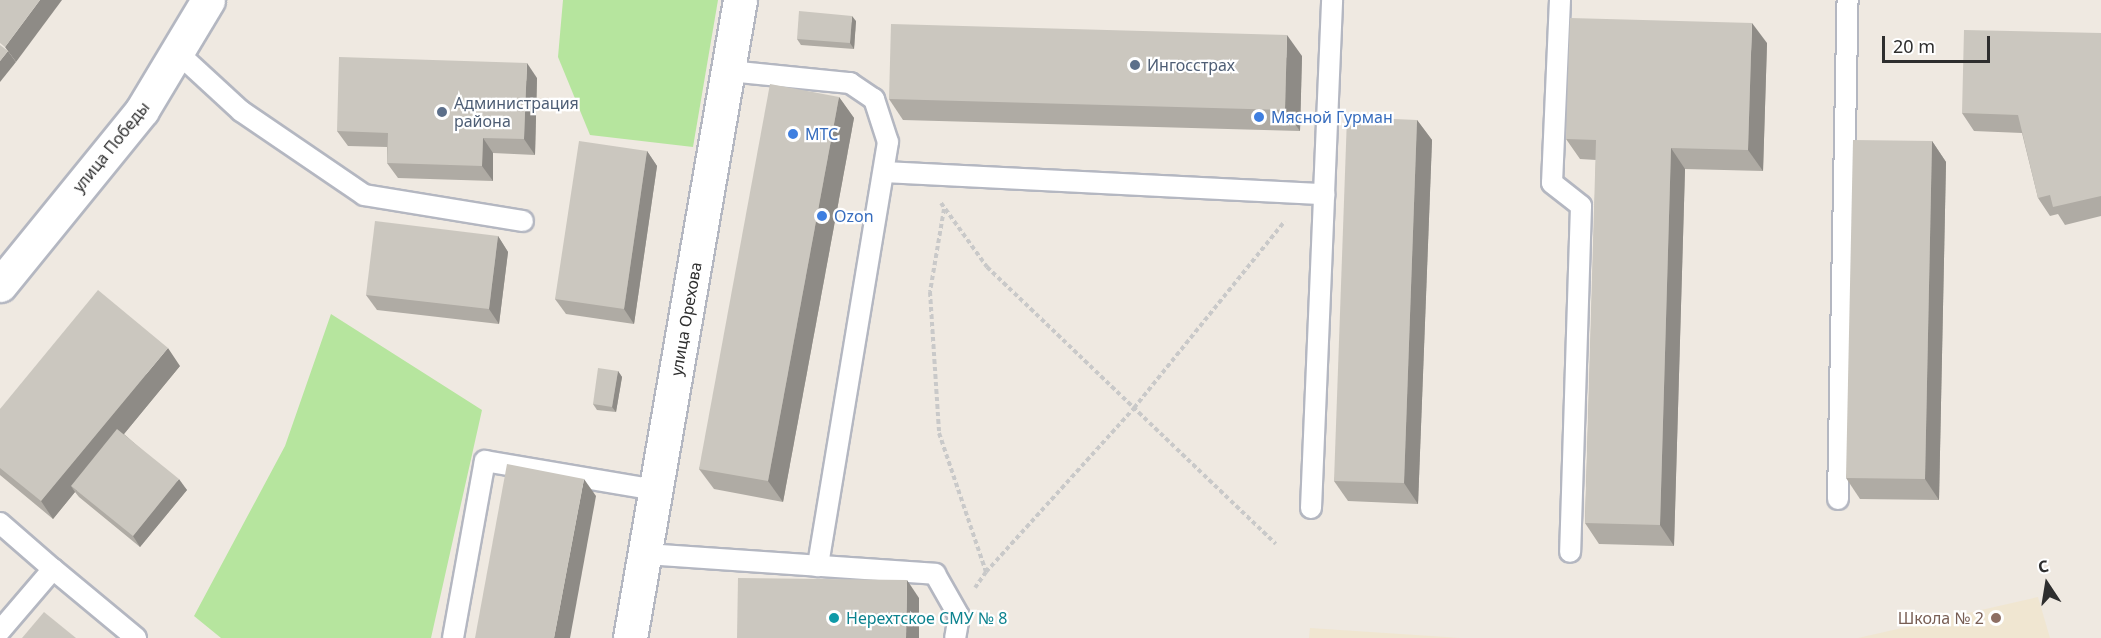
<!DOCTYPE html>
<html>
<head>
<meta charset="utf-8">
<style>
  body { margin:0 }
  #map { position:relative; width:2101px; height:638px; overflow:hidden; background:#efe9e1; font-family:"Noto Sans",sans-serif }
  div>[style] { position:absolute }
  .education>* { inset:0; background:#f0e6d1 }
  .green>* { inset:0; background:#b6e59e }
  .path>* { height:4px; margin-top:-2px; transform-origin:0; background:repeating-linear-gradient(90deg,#c9c9c9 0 4.5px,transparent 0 7.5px) }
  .roads { filter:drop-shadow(2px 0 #b4b7c1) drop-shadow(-2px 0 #b4b7c1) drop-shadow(0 2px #b4b7c1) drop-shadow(0 -2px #b4b7c1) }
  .service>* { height:20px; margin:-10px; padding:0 10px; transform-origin:10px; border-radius:10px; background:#fff }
  .tertiary>* { height:33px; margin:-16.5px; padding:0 16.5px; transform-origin:16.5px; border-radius:16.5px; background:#fff }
  .wall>* { inset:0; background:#afaba4 }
  .shaded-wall>* { inset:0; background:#8e8b86 }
  .building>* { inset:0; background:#cbc7bf }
  .dots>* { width:16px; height:16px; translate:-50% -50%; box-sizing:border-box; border:3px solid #fff; border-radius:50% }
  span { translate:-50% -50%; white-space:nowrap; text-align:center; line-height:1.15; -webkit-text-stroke:4.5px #fff; paint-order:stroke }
  .service-label { font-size:16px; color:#4e5e75 }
  .left { translate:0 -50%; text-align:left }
  .shop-label { font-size:16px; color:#366cbe }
  .street-label { font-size:16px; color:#2e2e2e }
  .culture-label { font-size:16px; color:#0d838f }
  .education-label { font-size:16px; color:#785e54 }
  .right { translate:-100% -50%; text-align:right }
  .north { position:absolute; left:2017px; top:554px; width:60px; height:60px; -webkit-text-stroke:4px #fff; paint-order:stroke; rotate:348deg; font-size:16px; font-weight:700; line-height:24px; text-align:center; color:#2e2e2e }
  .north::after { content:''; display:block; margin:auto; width:21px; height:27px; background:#2e2e2e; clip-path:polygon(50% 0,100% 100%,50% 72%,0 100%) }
  .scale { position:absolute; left:1882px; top:36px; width:108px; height:27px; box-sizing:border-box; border:3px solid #2e2e2e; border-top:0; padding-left:8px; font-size:18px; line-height:21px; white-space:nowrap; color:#2e2e2e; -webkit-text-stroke:4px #fff; paint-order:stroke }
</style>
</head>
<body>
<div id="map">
  <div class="education">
    <div style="clip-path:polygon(2038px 597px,2050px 638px,1858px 638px)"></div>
    <div style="clip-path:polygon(1310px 628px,1461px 638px,1309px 638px)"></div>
  </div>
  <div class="green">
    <div style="clip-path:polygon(563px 0,718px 0,693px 147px,590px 135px,558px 57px)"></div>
    <div style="clip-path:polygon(331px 314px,482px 410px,431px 638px,221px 638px,194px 616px,285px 446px)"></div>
  </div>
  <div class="path">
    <div style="left:941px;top:203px;width:79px;rotate:54.3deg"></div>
    <div style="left:987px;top:267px;width:400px;rotate:43.8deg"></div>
    <div style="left:944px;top:209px;width:84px;rotate:99.6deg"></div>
    <div style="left:930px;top:292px;width:141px;rotate:86.3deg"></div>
    <div style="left:939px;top:433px;width:147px;rotate:71.3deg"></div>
    <div style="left:986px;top:572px;width:19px;rotate:125deg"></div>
    <div style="left:986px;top:572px;width:221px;rotate:-47.9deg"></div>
    <div style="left:1134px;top:408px;width:240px;rotate:-51.1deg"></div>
  </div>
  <div class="roads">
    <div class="service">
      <div style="left:1560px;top:0;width:183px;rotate:92.5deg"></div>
      <div style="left:1552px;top:183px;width:37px;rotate:38deg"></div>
      <div style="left:1581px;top:206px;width:346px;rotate:91.8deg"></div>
      <div style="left:180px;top:55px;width:83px;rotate:42.6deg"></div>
      <div style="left:241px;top:111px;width:149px;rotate:34.3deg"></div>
      <div style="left:364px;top:195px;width:161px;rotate:9.3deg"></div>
      <div style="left:729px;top:71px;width:122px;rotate:5.7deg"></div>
      <div style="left:850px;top:83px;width:29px;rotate:34deg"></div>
      <div style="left:874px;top:99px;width:45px;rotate:72deg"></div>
      <div style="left:888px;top:142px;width:430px;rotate:99.4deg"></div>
      <div style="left:884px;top:172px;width:441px;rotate:2.9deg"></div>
      <div style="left:1324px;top:194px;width:194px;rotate:-87.6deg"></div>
      <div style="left:1838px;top:499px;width:499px;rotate:-88.9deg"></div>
      <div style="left:1311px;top:508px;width:314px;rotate:-87.6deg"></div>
      <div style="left:0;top:523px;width:70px;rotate:41deg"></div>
      <div style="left:53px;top:569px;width:82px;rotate:130.5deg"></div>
      <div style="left:645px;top:554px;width:291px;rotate:3.9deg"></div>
      <div style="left:935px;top:574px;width:48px;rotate:60.3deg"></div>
      <div style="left:959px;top:616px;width:22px;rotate:100deg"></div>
      <div style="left:53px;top:569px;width:108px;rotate:39.7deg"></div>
      <div style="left:453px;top:638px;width:180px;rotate:-79.8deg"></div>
      <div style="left:485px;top:461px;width:173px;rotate:9.6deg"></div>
    </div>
    <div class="tertiary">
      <div style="left:0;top:285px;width:225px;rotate:-50.9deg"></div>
      <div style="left:142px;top:110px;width:128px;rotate:-59deg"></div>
      <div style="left:630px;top:638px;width:647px;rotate:-80.22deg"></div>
    </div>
  </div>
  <div class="wall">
    <div style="clip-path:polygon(856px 21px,854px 49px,801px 45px,797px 39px)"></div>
    <div style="clip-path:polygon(2101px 33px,2101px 216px,2065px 225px,2058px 214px,2050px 216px,2038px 198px,2022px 133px,1974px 131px,1962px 113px)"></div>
    <div style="clip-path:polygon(1767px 43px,1763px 171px,1685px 169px,1674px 546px,1599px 544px,1585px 523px,1596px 160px,1580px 159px,1566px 139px)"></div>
    <div style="clip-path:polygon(1302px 56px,1300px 131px,903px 120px,889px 99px)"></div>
    <div style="clip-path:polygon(537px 78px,535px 155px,493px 153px,493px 181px,398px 178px,387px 163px,387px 147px,348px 146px,337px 131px)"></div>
    <div style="clip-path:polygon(839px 97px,854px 118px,783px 502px,714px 489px,699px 469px)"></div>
    <div style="clip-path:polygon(1417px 120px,1432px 140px,1418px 504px,1348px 501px,1334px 481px)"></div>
    <div style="clip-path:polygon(1932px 141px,1946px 162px,1939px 500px,1860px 499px,1846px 478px)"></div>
    <div style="clip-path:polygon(647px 151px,657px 166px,634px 324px,566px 314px,555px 299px)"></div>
    <div style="clip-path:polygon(498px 236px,508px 252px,499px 324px,377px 310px,366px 295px)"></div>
    <div style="clip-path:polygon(180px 366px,124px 434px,187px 490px,140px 547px,79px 497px,75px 492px,53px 519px,0 475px,0 409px)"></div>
    <div style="clip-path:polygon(618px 371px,622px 377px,616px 412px,597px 410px,593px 404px)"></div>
  </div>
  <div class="shaded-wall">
    <div style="clip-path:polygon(40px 0,62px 0,16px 62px,5px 47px)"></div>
    <div style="clip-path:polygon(852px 16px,856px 21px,854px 49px,850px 43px)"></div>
    <div style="clip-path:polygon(1752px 23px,1767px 43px,1763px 171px,1748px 150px)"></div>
    <div style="clip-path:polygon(1287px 35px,1302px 56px,1300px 131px,1285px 110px)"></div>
    <div style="clip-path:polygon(8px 51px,16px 62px,0 82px,0 61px)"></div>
    <div style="clip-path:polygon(527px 63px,537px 78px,535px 155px,524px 139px)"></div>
    <div style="clip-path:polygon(839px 97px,854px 118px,783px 502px,768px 481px)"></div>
    <div style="clip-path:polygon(1417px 120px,1432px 140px,1418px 504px,1404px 483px)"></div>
    <div style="clip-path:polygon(483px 138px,493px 153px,493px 181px,482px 166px)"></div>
    <div style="clip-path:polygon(1932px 141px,1946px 162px,1939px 500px,1925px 479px)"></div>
    <div style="clip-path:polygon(1671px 148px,1685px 169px,1674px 546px,1660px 525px)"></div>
    <div style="clip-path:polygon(647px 151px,657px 166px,634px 324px,624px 309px)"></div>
    <div style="clip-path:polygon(498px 236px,508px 252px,499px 324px,489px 309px)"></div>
    <div style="clip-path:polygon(168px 348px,180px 366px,77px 491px,71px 486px,75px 492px,53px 519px,41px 501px)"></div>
    <div style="clip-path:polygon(618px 371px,622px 377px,616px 412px,612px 407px)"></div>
    <div style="clip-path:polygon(179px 479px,187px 490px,140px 547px,133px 536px)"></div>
    <div style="clip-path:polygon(584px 479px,596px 496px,570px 638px,554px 638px)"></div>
    <div style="clip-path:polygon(907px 580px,919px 598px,919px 638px,906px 638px)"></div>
  </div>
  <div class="building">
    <div style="clip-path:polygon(0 0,40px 0,5px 47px,0 43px)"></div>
    <div style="clip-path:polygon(799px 11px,852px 16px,850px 43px,797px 39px)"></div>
    <div style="clip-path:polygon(1570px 18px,1752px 23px,1748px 150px,1671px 148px,1660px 525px,1585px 523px,1596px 140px,1566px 139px)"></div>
    <div style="clip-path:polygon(891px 24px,1287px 35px,1285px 110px,889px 99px)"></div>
    <div style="clip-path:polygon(1964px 30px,2101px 33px,2101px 196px,2053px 207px,2050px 195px,2038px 198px,2018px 115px,1962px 113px)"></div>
    <div style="clip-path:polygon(0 45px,8px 51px,0 61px)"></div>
    <div style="clip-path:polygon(339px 57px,527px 63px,524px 139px,483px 138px,482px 166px,387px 163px,388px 133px,337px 131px)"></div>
    <div style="clip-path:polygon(770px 84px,839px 97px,768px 481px,699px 469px)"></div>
    <div style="clip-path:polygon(1347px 117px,1417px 120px,1404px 483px,1334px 481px)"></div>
    <div style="clip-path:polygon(1853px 140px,1932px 141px,1925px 479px,1846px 478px)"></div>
    <div style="clip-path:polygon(579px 141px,647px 151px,624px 309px,555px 299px)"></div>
    <div style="clip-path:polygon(375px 221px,498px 236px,489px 309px,366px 295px)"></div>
    <div style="clip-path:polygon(98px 290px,168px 348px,41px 501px,0 468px,0 409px)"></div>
    <div style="clip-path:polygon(598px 368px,618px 371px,612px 407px,593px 404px)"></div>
    <div style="clip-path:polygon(117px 429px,179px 479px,133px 536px,71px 486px)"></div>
    <div style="clip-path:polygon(507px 464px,584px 479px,554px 638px,475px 638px)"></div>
    <div style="clip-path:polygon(738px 578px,907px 580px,906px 638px,737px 638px)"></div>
    <div style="clip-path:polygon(44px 612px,76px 638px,22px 638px)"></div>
  </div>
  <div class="dots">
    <div style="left:1135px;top:65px;background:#5c6f8a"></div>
    <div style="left:442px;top:112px;background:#5c6f8a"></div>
    <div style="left:1259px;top:117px;background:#3f7fe0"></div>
    <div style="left:793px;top:134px;background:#3f7fe0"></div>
    <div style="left:822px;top:216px;background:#3f7fe0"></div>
    <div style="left:834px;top:618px;background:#0f9aa8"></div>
    <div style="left:1996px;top:618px;background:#8d6e63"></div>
  </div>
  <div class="service-label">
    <span class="left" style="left:1147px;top:65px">Ингосстрах</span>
    <span class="left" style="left:454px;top:112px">Администрация<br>района</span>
  </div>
  <div class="shop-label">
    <span class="left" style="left:1271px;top:117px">Мясной Гурман</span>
    <span class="left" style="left:805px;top:134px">МТС</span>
    <span class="left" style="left:834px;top:216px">Ozon</span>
  </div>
  <div class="street-label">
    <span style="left:111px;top:147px;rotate:-51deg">улица Победы</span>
    <span style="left:686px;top:319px;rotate:-80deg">улица Орехова</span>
  </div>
  <div class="culture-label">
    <span class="left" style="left:846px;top:618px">Нерехтское СМУ № 8</span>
  </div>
  <div class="education-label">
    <span class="right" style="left:1984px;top:618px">Школа № 2</span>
  </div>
  <div class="north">С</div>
  <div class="scale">20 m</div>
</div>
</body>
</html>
